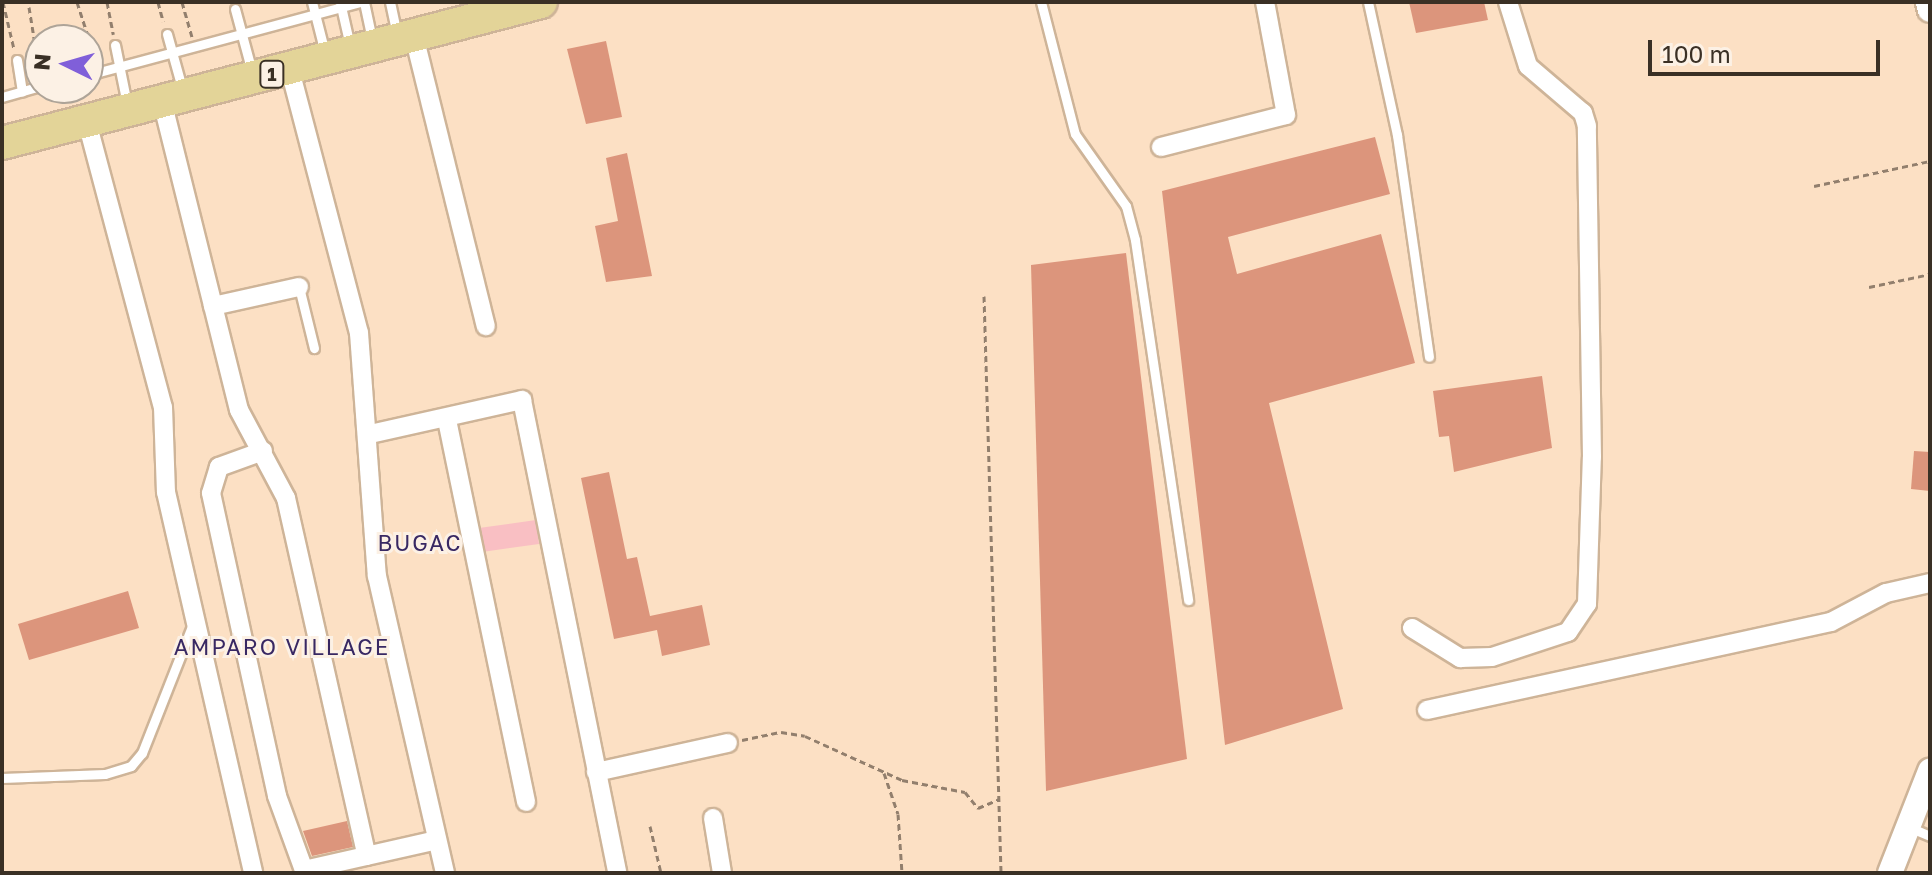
<!DOCTYPE html>
<html>
<head>
<meta charset="utf-8">
<style>
  body { margin:0 }
  #map { position:relative; width:1932px; height:875px; overflow:hidden; background:#fce0c4; font-family:"Golos Text",sans-serif }
  div>[style] { position:absolute }
  .green>* { inset:0; background:#f9bfc3 }
  .building>* { inset:0; background:#dc957c }
  .path>* { height:3px; margin-top:-1.5px; transform-origin:0; background:repeating-linear-gradient(90deg,#927f6d 0 6px,transparent 0 10px) }
  .roads { filter:drop-shadow(2px 0 #ceb498) drop-shadow(-2px 0 #ceb498) drop-shadow(0 2px #ceb498) drop-shadow(0 -2px #ceb498) }
  .service>* { height:9px; margin:-4.5px; padding:0 4.5px; transform-origin:4.5px; border-radius:4.5px; background:#fff }
  .minor>* { height:18px; margin:-9px; padding:0 9px; transform-origin:9px; border-radius:9px; background:#fff }
  .tertiary>* { height:24px; margin:-12px; padding:0 12px; transform-origin:12px; border-radius:12px; background:#fff }
  .trunk>* { height:32px; margin:-16px; padding:0 16px; transform-origin:16px; border-radius:16px; background:#e3d498 }
  span { translate:-50% -50%; white-space:nowrap; text-align:center; line-height:1.15; -webkit-text-stroke:6px #fcf1e5; paint-order:stroke }
  .shield-label span { padding:2px 6px; background:#fcf1e5; border:2px solid; border-radius:6px; -webkit-text-stroke-width:0 }
  .shield-label { font-size:18px; color:#3a3025; font-weight:700 }
  .neighbourhood-label { font-size:22px; color:#382863; letter-spacing:2px }
  .frame { position:absolute; inset:0; border:4px solid #3a3025; pointer-events:none }
  .north { position:absolute; left:24px; top:24px; width:80px; height:80px; box-sizing:border-box; background:#fcf1e5; border:2px solid #aea498; border-radius:50%; rotate:275deg; font-size:22px; font-weight:700; line-height:32px; text-align:center; color:#3a3025 }
  .north::after { content:''; display:block; margin:auto; width:28px; height:36px; background:#805fd9; clip-path:polygon(50% 0,100% 100%,50% 72%,0 100%) }
  .scale { position:absolute; left:1648px; top:40px; width:232px; height:36px; box-sizing:border-box; border:4px solid #3a3025; border-top:0; padding-left:10px; font-size:24px; line-height:28px; white-space:nowrap; color:#3a3025; -webkit-text-stroke:6px #fcf1e5; paint-order:stroke }
</style>
</head>
<body>
<div id="map">
  <div class="green">
    <div style="clip-path:polygon(536px 520px,539px 544px,482px 552px,479px 528px)"></div>
  </div>
  <div class="building">
    <div style="clip-path:polygon(1409px 2px,1484px 2px,1488px 20px,1416px 33px)"></div>
    <div style="clip-path:polygon(606px 41px,622px 117px,586px 124px,567px 49px)"></div>
    <div style="clip-path:polygon(1375px 137px,1390px 194px,1228px 237px,1237px 274px,1381px 234px,1415px 363px,1269px 403px,1343px 709px,1225px 745px,1162px 191px)"></div>
    <div style="clip-path:polygon(627px 153px,652px 276px,606px 282px,595px 226px,618px 221px,606px 158px)"></div>
    <div style="clip-path:polygon(1126px 253px,1187px 759px,1046px 791px,1031px 265px)"></div>
    <div style="clip-path:polygon(1542px 376px,1552px 448px,1454px 472px,1449px 436px,1439px 437px,1433px 391px)"></div>
    <div style="clip-path:polygon(1914px 451px,1930px 452px,1930px 491px,1911px 489px)"></div>
    <div style="clip-path:polygon(609px 472px,627px 559px,637px 557px,650px 616px,702px 605px,710px 645px,662px 656px,657px 630px,614px 639px,581px 478px)"></div>
    <div style="clip-path:polygon(128px 591px,139px 628px,29px 660px,18px 624px)"></div>
    <div style="clip-path:polygon(347px 821px,353px 847px,312px 856px,303px 831px)"></div>
  </div>
  <div class="path">
    <div style="left:3px;top:2px;width:48px;rotate:76.8deg"></div>
    <div style="left:77px;top:2px;width:36px;rotate:72deg"></div>
    <div style="left:107px;top:2px;width:33px;rotate:79deg"></div>
    <div style="left:158px;top:2px;width:20px;rotate:75deg"></div>
    <div style="left:182px;top:2px;width:36px;rotate:74deg"></div>
    <div style="left:29px;top:7px;width:44px;rotate:80.8deg"></div>
    <div style="left:1814px;top:186px;width:119px;rotate:-12.2deg"></div>
    <div style="left:1869px;top:287px;width:62px;rotate:-12deg"></div>
    <div style="left:984px;top:296px;width:577px;rotate:88.31deg"></div>
    <div style="left:742px;top:740px;width:40px;rotate:-12deg"></div>
    <div style="left:781px;top:732px;width:24px;rotate:9deg"></div>
    <div style="left:805px;top:736px;width:107px;rotate:24.4deg"></div>
    <div style="left:902px;top:780px;width:64px;rotate:10.8deg"></div>
    <div style="left:965px;top:792px;width:21px;rotate:51deg"></div>
    <div style="left:978px;top:808px;width:23px;rotate:-23deg"></div>
    <div style="left:884px;top:773px;width:43px;rotate:71.1deg"></div>
    <div style="left:898px;top:814px;width:59px;rotate:86.1deg"></div>
    <div style="left:650px;top:826px;width:48px;rotate:76.8deg"></div>
  </div>
  <div class="roads">
    <div class="service">
      <div style="left:312px;top:2px;width:53px;rotate:75.7deg"></div>
      <div style="left:340px;top:2px;width:45px;rotate:77.2deg"></div>
      <div style="left:364px;top:2px;width:39px;rotate:78deg"></div>
      <div style="left:390px;top:2px;width:33px;rotate:78deg"></div>
      <div style="left:1041px;top:2px;width:136px;rotate:75.6deg"></div>
      <div style="left:1075px;top:134px;width:88px;rotate:54.7deg"></div>
      <div style="left:1126px;top:206px;width:35px;rotate:75deg"></div>
      <div style="left:1135px;top:240px;width:364px;rotate:81.6deg"></div>
      <div style="left:1368px;top:2px;width:136px;rotate:77.7deg"></div>
      <div style="left:1397px;top:135px;width:224px;rotate:81.8deg"></div>
      <div style="left:235px;top:9px;width:65px;rotate:74.9deg"></div>
      <div style="left:167px;top:34px;width:56px;rotate:74.5deg"></div>
      <div style="left:115px;top:45px;width:60px;rotate:78.5deg"></div>
      <div style="left:90px;top:47px;width:27px;rotate:77deg"></div>
      <div style="left:17px;top:60px;width:32px;rotate:81deg"></div>
      <div style="left:38px;top:62px;width:8px;rotate:76deg"></div>
      <div style="left:88px;top:75px;width:283px;rotate:-15deg"></div>
      <div style="left:2px;top:97px;width:40px;rotate:-16deg"></div>
      <div style="left:299px;top:287px;width:63px;rotate:76.2deg"></div>
      <div style="left:2px;top:778px;width:103px;rotate:-2.2deg"></div>
      <div style="left:105px;top:774px;width:27px;rotate:-17deg"></div>
      <div style="left:131px;top:766px;width:17px;rotate:-50deg"></div>
      <div style="left:142px;top:753px;width:136px;rotate:-68.5deg"></div>
      <div style="left:1911px;top:828px;width:21px;rotate:23deg"></div>
    </div>
    <div class="minor">
      <div style="left:414px;top:36px;width:299px;rotate:76.1deg"></div>
      <div style="left:290px;top:70px;width:272px;rotate:75.3deg"></div>
      <div style="left:359px;top:333px;width:244px;rotate:85.8deg"></div>
      <div style="left:377px;top:576px;width:305px;rotate:77.1deg"></div>
      <div style="left:162px;top:101px;width:318px;rotate:76deg"></div>
      <div style="left:239px;top:410px;width:100px;rotate:61.9deg"></div>
      <div style="left:286px;top:498px;width:367px;rotate:77.3deg"></div>
      <div style="left:87px;top:122px;width:295px;rotate:75.1deg"></div>
      <div style="left:163px;top:407px;width:85px;rotate:88deg"></div>
      <div style="left:166px;top:492px;width:391px;rotate:77.1deg"></div>
      <div style="left:1161px;top:147px;width:129px;rotate:-14.4deg"></div>
      <div style="left:1286px;top:115px;width:115px;rotate:-100.5deg"></div>
      <div style="left:213px;top:306px;width:88px;rotate:-12.5deg"></div>
      <div style="left:447px;top:420px;width:390px;rotate:78.3deg"></div>
      <div style="left:370px;top:434px;width:156px;rotate:-12.6deg"></div>
      <div style="left:522px;top:400px;width:482px;rotate:78.6deg"></div>
      <div style="left:263px;top:451px;width:47px;rotate:160deg"></div>
      <div style="left:219px;top:467px;width:27px;rotate:107deg"></div>
      <div style="left:211px;top:493px;width:310px;rotate:77.7deg"></div>
      <div style="left:277px;top:796px;width:82px;rotate:70deg"></div>
      <div style="left:1412px;top:628px;width:57px;rotate:32deg"></div>
      <div style="left:1460px;top:658px;width:32px;rotate:-2deg"></div>
      <div style="left:1492px;top:657px;width:80px;rotate:-18.2deg"></div>
      <div style="left:1568px;top:632px;width:34px;rotate:-56deg"></div>
      <div style="left:1587px;top:604px;width:147px;rotate:-88.1deg"></div>
      <div style="left:1592px;top:457px;width:331px;rotate:-90.9deg"></div>
      <div style="left:1587px;top:126px;width:14px;rotate:-107deg"></div>
      <div style="left:1583px;top:113px;width:72px;rotate:-139.5deg"></div>
      <div style="left:1528px;top:66px;width:67px;rotate:-107.4deg"></div>
      <div style="left:1427px;top:710px;width:413px;rotate:-12.3deg"></div>
      <div style="left:1831px;top:622px;width:62px;rotate:-27.8deg"></div>
      <div style="left:1886px;top:593px;width:45px;rotate:-12.8deg"></div>
      <div style="left:596px;top:772px;width:135px;rotate:-12.4deg"></div>
      <div style="left:713px;top:818px;width:56px;rotate:80.7deg"></div>
      <div style="left:304px;top:870px;width:136px;rotate:-12.7deg"></div>
    </div>
    <div class="tertiary">
      <div style="left:1928px;top:2px;width:8px;rotate:76deg"></div>
      <div style="left:1890px;top:873px;width:110px;rotate:-68.6deg"></div>
    </div>
    <div class="trunk">
      <div style="left:2px;top:143px;width:557px;rotate:-14.66deg"></div>
    </div>
  </div>
  <div class="shield-label">
    <span style="left:272px;top:74px">1</span>
  </div>
  <div class="neighbourhood-label">
    <span style="left:420px;top:543px">BUGAC</span>
    <span style="left:282px;top:647px">AMPARO VILLAGE</span>
  </div>
  <div class="frame"></div>
  <div class="north">N</div>
  <div class="scale">100 m</div>
</div>
</body>
</html>
